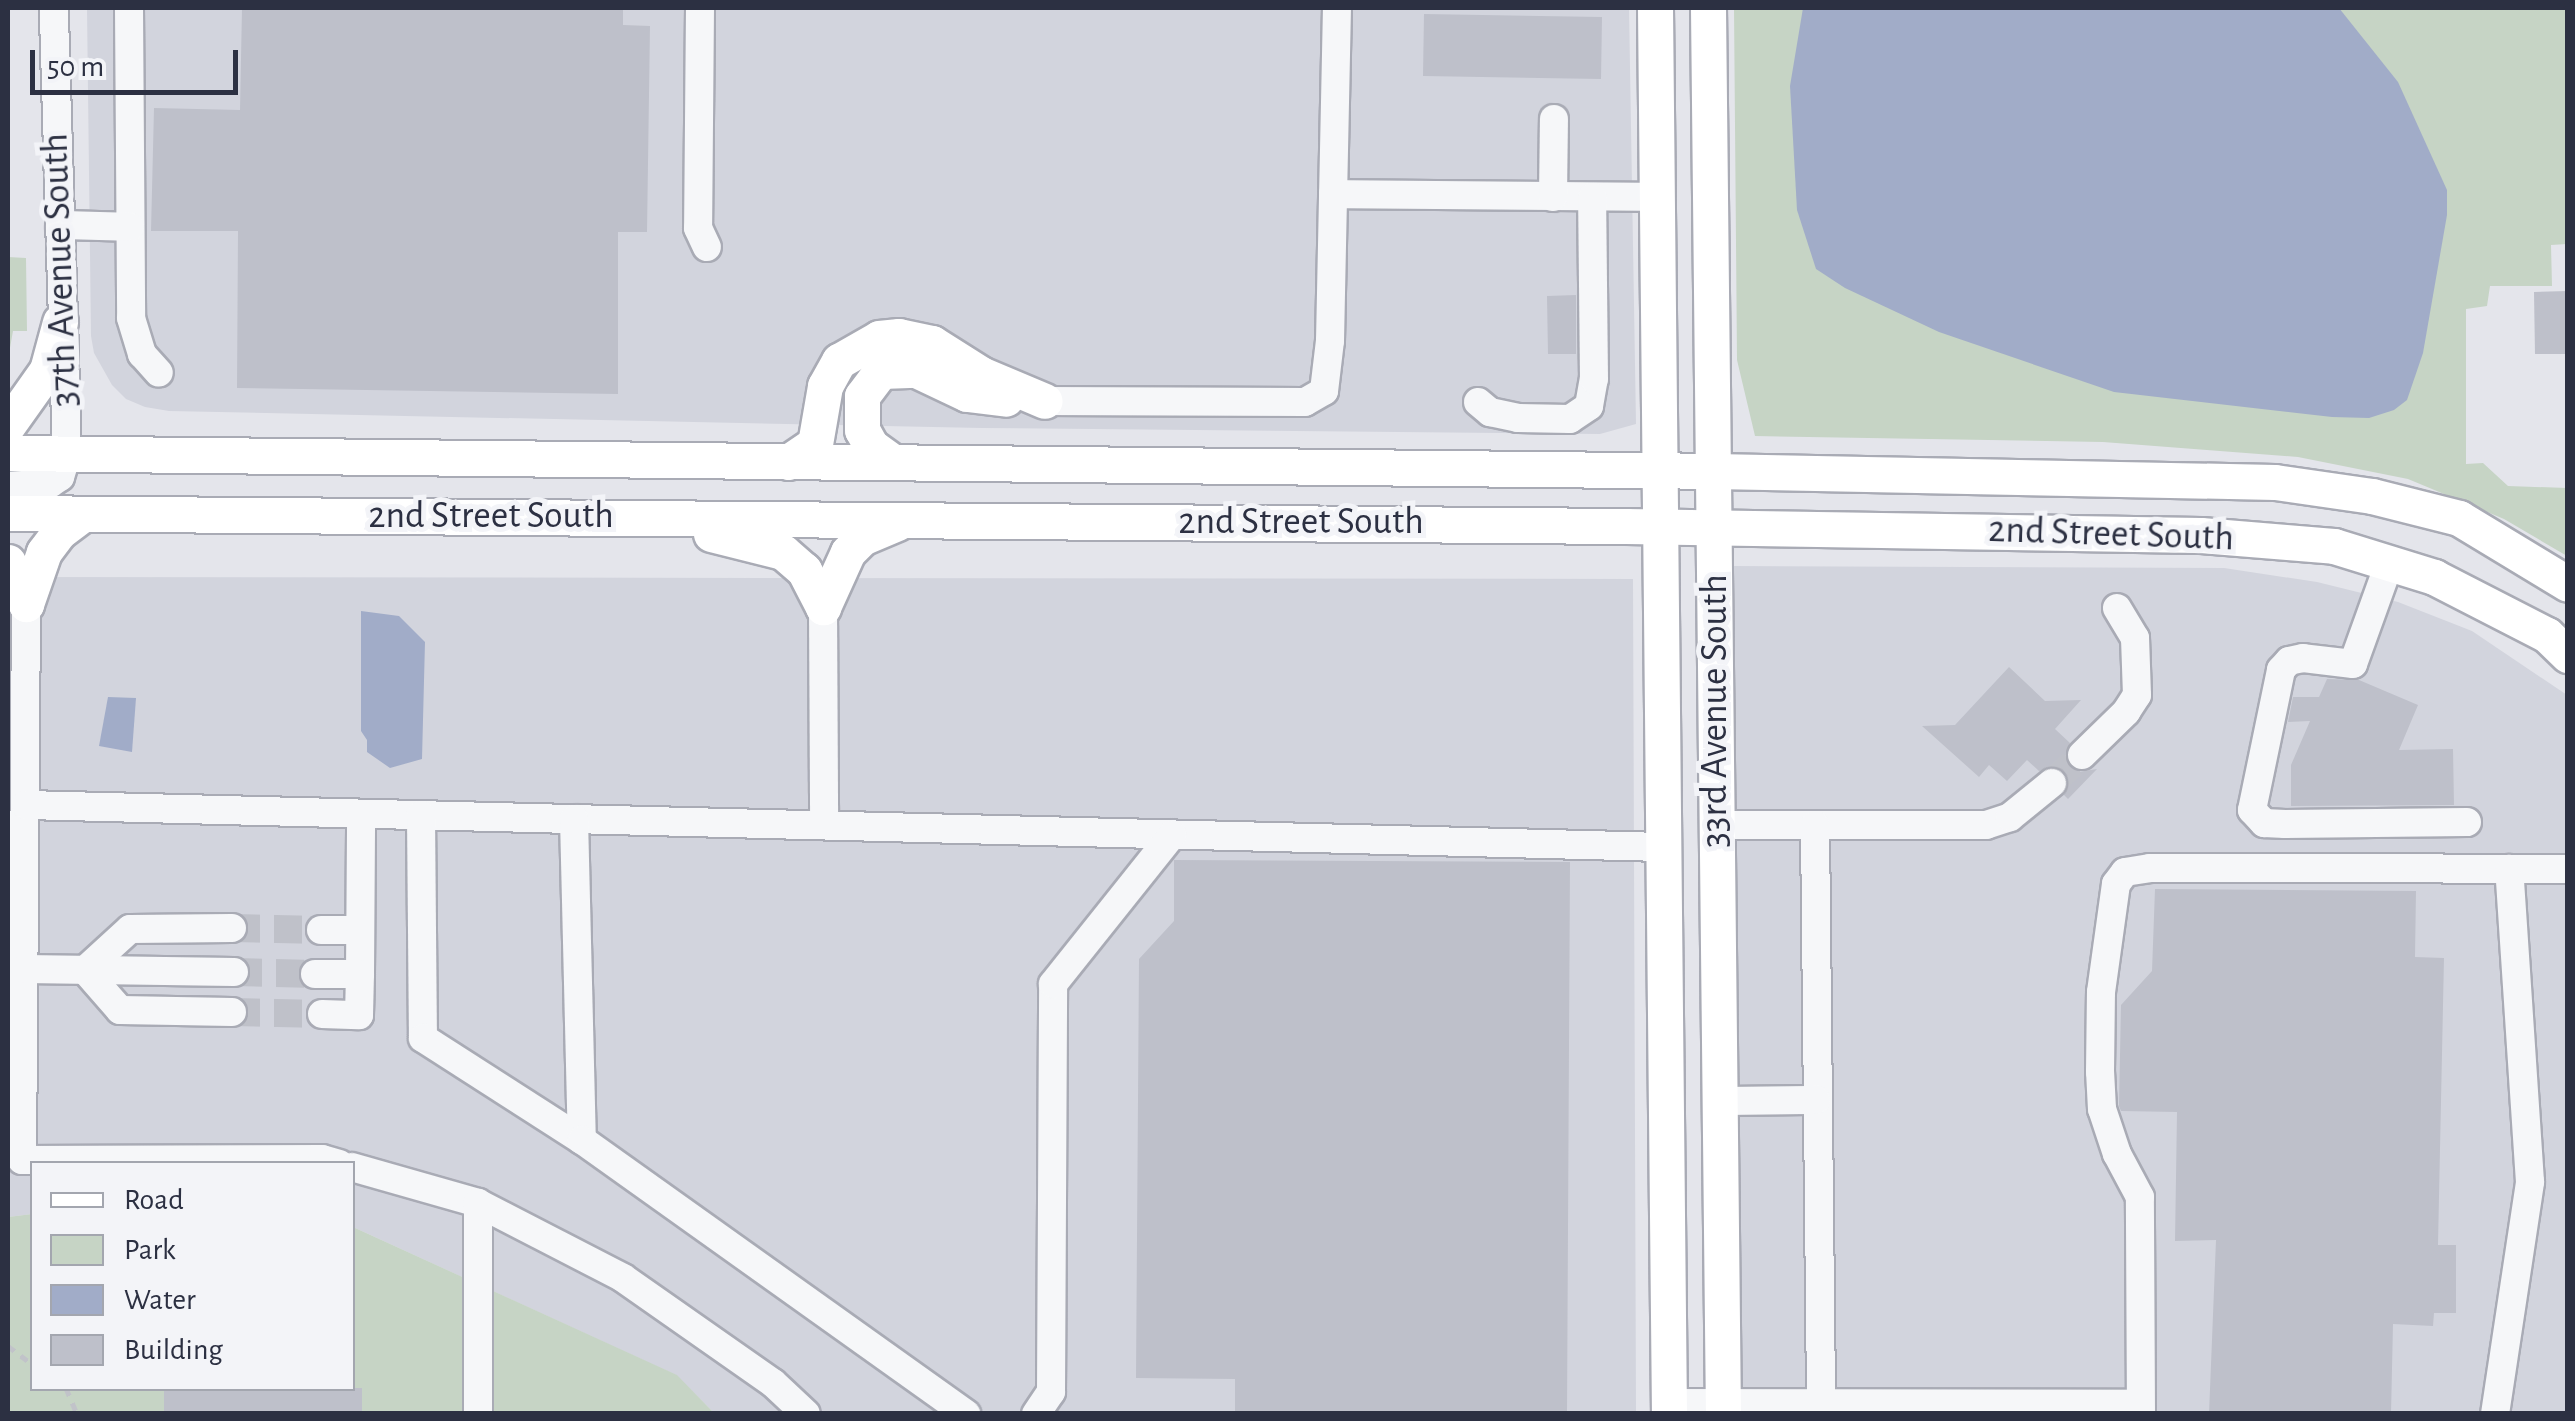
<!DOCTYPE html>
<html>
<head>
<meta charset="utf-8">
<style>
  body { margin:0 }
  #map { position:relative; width:2575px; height:1421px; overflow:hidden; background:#e4e5eb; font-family:"Alegreya Sans",sans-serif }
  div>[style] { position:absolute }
  .built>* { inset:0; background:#d2d4dd }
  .green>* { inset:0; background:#c6d4c5 }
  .water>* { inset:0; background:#a1acc8 }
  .building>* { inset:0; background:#bec0ca }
  .minor-tunnel>* { height:28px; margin-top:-14px; transform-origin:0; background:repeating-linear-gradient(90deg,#bfc1c9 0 28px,transparent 0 42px) }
  .path>* { height:5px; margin-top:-2.5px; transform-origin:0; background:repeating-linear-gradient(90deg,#c1c3c9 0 8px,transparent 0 16px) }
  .roads { filter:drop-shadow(2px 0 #a9abb5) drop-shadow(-2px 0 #a9abb5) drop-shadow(0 2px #a9abb5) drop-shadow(0 -2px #a9abb5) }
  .minor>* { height:28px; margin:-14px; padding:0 14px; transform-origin:14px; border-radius:14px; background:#f6f7f9 }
  .major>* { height:35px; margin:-17.5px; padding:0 17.5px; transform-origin:17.5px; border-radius:17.5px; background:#fff }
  span { translate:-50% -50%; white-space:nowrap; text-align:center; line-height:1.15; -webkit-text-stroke:10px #f3f4f8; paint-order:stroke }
  .street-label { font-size:38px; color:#2c3042 }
  .frame { position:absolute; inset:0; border:10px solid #2c3042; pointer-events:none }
  .legend { position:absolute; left:30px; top:1161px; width:325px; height:230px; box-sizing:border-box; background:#f3f4f8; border:2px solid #a3a6af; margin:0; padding:12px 18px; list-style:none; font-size:30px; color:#2c3042 }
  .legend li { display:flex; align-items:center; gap:20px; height:50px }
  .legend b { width:50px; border:2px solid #a3a6af }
  .scale { position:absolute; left:30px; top:50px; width:208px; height:45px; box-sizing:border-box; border:5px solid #2c3042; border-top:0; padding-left:12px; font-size:30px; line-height:35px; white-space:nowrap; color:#2c3042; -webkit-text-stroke:8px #f3f4f8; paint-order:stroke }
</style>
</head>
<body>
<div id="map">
  <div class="built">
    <div style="clip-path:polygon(87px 8px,1629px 8px,1636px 424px,1600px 434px,982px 428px,169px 411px,145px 407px,126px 399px,112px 385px,94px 353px,91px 336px)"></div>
    <div style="clip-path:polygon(1732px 566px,2224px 568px,2317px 582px,2398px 602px,2472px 631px,2567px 695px,2567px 1413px,1741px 1413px)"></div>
    <div style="clip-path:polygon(8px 577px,1633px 579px,1636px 1413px,714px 1413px,676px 1375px,353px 1227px,352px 1164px,32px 1164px,32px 1214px,8px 1217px)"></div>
  </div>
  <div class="green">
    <div style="clip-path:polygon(1734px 8px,2567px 8px,2567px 244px,2551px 245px,2552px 286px,2490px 286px,2487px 306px,2466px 309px,2466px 464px,2483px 463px,2508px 486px,2567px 488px,2567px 556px,2504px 519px,2408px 479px,2298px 457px,2103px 442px,1755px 436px,1737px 360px)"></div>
    <div style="clip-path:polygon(8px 257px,26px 258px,27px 331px,13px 331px,8px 359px)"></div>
    <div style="clip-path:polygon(32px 1214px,32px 1388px,352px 1388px,353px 1227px,677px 1375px,714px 1413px,8px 1413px,8px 1217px)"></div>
  </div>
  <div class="water">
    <div style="clip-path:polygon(1803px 8px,2339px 8px,2398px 82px,2447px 190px,2447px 215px,2423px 353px,2407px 400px,2394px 410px,2369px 418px,2332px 417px,2114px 392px,1939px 332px,1845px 288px,1816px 269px,1797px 210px,1790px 86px)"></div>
    <div style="clip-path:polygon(361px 611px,399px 616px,425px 642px,422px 759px,390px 768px,367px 752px,367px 740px,361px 731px)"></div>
    <div style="clip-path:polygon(108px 697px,136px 698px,132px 752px,99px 746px)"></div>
  </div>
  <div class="building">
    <div style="clip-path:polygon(242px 8px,623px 8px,623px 25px,650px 26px,647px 232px,618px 232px,618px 394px,237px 388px,238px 231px,151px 231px,154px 108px,240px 110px)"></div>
    <div style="clip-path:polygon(1424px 14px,1602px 17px,1601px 79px,1423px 76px)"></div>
    <div style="clip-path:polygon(2568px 291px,2568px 354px,2535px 354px,2534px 292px)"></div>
    <div style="clip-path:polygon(1576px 295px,1576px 354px,1548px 354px,1547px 296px)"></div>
    <div style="clip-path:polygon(2009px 667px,2045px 701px,2081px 700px,2055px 729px,2070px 743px,2065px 758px,2070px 768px,2078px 772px,2097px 769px,2068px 799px,2064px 795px,2069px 779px,2059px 767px,2039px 771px,2027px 760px,2007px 781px,1989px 765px,1979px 777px,1922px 726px,1955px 725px)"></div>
    <div style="clip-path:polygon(2327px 679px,2359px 680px,2418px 705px,2399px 750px,2453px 749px,2454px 805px,2291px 806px,2291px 765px,2310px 721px,2288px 722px,2293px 697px,2319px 697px)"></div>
    <div style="clip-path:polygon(1174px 860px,1570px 862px,1567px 1414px,1235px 1414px,1235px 1379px,1136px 1378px,1139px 959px,1174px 921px)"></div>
    <div style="clip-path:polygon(2155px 889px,2416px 891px,2415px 957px,2444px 958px,2438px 1245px,2456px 1245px,2456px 1313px,2434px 1313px,2433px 1326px,2393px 1324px,2391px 1414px,2209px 1414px,2216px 1240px,2175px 1241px,2177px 1112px,2121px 1111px,2119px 1106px,2121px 1005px,2152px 971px)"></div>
    <div style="clip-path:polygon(164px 1388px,362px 1388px,362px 1414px,164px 1414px)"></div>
  </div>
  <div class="minor-tunnel">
    <div style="left:2052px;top:783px;width:41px;rotate:-43deg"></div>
    <div style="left:232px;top:928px;width:89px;rotate:1.3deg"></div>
    <div style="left:234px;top:972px;width:81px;rotate:1.4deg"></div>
    <div style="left:232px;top:1012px;width:90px;rotate:1.3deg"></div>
  </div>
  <div class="path">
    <div style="left:8px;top:1346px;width:30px;rotate:37deg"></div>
    <div style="left:66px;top:1388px;width:28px;rotate:67deg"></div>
  </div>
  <div class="roads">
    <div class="minor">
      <div style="left:129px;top:8px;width:310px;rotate:89.6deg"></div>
      <div style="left:131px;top:318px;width:38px;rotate:73deg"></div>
      <div style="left:142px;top:354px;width:25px;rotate:48deg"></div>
      <div style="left:700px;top:8px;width:220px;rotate:90.5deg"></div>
      <div style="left:698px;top:228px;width:21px;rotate:65deg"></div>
      <div style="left:1333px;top:194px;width:323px;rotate:0.5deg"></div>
      <div style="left:1553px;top:197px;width:78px;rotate:-89.3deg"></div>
      <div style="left:60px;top:225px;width:70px;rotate:1.6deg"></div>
      <div style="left:1045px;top:401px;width:260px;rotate:0.2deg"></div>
      <div style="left:1305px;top:402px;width:22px;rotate:-30deg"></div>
      <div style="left:1324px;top:391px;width:50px;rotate:-83.2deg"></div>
      <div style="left:1330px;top:341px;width:333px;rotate:-88.8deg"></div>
      <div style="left:1478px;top:402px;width:16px;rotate:40deg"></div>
      <div style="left:1490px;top:412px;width:29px;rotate:12deg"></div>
      <div style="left:1518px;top:418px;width:52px;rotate:1.1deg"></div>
      <div style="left:1570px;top:419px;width:23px;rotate:-34deg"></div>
      <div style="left:1589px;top:406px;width:27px;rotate:-80deg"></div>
      <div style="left:1594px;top:379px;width:182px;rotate:-90.6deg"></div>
      <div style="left:8px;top:486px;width:43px;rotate:-4deg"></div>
      <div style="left:51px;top:483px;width:11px;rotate:-34deg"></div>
      <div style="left:60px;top:477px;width:24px;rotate:-73deg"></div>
      <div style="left:67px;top:454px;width:446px;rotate:-91.7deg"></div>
      <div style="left:2389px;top:564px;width:106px;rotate:109.8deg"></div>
      <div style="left:2353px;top:664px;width:50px;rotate:-173.2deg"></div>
      <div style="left:2303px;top:658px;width:14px;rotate:168deg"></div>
      <div style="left:2289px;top:661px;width:12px;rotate:132deg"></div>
      <div style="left:2281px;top:670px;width:143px;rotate:101.7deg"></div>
      <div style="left:2252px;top:810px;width:18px;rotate:47deg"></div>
      <div style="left:2264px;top:823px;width:21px;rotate:3deg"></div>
      <div style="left:2285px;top:824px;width:182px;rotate:-0.6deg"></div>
      <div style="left:26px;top:604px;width:556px;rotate:90.41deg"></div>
      <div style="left:22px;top:1160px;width:300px;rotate:-0.2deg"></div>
      <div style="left:322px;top:1159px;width:18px;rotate:16deg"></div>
      <div style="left:823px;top:607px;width:218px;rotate:89.7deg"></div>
      <div style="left:2082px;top:755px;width:62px;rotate:-44.3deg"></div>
      <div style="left:2126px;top:712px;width:20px;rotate:-57deg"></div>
      <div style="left:2137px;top:695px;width:57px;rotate:-92deg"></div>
      <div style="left:2135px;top:638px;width:35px;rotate:-121deg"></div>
      <div style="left:26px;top:805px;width:1638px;rotate:1.47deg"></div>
      <div style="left:421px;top:815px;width:223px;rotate:89.5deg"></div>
      <div style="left:423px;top:1038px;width:189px;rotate:32.7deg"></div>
      <div style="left:574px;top:819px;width:321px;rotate:88.6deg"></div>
      <div style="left:582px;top:1140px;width:472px;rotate:35.5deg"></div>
      <div style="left:1715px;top:825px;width:271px"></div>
      <div style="left:1986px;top:825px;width:25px;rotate:-18deg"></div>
      <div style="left:2010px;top:817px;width:54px;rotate:-39deg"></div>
      <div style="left:1815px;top:825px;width:577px;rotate:89.4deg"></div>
      <div style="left:321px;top:930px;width:39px"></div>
      <div style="left:25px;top:969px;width:209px;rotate:0.8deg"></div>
      <div style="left:315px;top:974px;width:45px"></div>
      <div style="left:360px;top:974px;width:160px;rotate:-89.6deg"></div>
      <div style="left:232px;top:1012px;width:112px;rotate:-179deg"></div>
      <div style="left:120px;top:1010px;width:53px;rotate:-131.2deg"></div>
      <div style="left:85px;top:970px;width:61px;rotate:-42.3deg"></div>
      <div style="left:130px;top:929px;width:102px;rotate:-0.6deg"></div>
      <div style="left:322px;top:1014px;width:37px;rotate:2deg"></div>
      <div style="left:359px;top:1015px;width:41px;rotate:-88.6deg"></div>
      <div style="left:1718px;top:1101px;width:98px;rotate:-0.6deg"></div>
      <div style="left:352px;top:1167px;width:131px;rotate:15.9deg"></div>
      <div style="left:478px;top:1203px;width:163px;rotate:27.3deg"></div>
      <div style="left:623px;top:1278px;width:183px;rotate:35deg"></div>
      <div style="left:773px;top:1383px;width:45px;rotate:43.2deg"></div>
      <div style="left:478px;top:1203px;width:211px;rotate:90deg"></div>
      <div style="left:1669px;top:1403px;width:471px;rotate:0.1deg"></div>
      <div style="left:1036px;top:1414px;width:27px;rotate:-56deg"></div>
      <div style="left:1051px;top:1392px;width:408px;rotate:-89.7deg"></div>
      <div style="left:1053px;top:984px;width:191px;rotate:-51.4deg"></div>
      <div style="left:2141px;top:1414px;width:217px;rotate:-90.3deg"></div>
      <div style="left:2140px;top:1197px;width:49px;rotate:-118.1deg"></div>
      <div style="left:2117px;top:1154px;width:47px;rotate:-108.4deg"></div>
      <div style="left:2102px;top:1109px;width:37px;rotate:-93deg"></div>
      <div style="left:2100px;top:1072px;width:80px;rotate:-89.3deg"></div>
      <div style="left:2101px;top:992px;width:109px;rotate:-82.1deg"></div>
      <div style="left:2116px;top:884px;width:15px;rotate:-53deg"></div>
      <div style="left:2125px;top:872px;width:25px;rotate:-9deg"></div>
      <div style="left:2150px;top:868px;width:418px;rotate:0.1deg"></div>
      <div style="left:2495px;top:1414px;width:235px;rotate:-81.4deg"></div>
      <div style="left:2530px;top:1182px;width:314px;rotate:-93.8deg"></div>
    </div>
    <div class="major">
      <div style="left:1655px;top:8px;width:1406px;rotate:89.43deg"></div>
      <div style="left:1708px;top:8px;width:1406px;rotate:89.39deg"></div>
      <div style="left:8px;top:425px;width:67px;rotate:-54.7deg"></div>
      <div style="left:47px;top:370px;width:50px;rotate:-74.8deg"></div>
      <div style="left:8px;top:453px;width:1706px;rotate:0.6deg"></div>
      <div style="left:1714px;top:471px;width:561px;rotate:1.12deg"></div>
      <div style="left:2275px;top:482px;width:98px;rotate:8.2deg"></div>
      <div style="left:2372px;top:496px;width:90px;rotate:14.2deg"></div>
      <div style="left:2459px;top:518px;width:127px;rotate:31.2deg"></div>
      <div style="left:788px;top:462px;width:32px;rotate:-34deg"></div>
      <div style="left:815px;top:444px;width:59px;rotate:-80.2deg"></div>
      <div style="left:825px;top:386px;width:29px;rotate:-61deg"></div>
      <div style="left:839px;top:361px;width:46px;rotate:-29.9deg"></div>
      <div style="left:879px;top:338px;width:20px;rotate:-6deg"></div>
      <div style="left:899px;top:336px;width:34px;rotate:12deg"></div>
      <div style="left:932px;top:343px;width:58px;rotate:32.3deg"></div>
      <div style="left:981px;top:374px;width:69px;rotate:22.9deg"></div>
      <div style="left:893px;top:462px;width:27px;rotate:-144deg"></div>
      <div style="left:871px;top:446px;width:18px;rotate:-119deg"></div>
      <div style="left:862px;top:430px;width:34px;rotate:-90deg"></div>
      <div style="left:862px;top:396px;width:31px;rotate:-53deg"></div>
      <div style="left:881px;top:371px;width:35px;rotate:-2deg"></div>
      <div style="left:916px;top:370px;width:56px;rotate:25.2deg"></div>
      <div style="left:967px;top:394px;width:39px;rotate:7deg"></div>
      <div style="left:8px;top:513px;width:1618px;rotate:0.46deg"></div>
      <div style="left:1626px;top:526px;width:575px;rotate:0.9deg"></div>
      <div style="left:2201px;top:535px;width:133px;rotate:4.7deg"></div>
      <div style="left:2334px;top:546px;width:105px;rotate:17.2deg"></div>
      <div style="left:2434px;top:577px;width:127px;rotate:27.2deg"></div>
      <div style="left:2547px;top:635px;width:29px;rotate:44deg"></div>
      <div style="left:711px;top:534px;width:74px;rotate:14deg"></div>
      <div style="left:783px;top:552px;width:28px;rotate:41deg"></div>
      <div style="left:804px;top:570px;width:42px;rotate:62.8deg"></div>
      <div style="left:8px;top:562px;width:46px;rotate:66.8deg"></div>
      <div style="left:26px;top:604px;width:55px;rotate:-70.9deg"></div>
      <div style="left:44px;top:552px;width:25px;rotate:-53deg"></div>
      <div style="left:59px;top:532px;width:30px;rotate:-37deg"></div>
      <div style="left:823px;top:607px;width:60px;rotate:-65.6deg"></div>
      <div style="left:848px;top:552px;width:20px;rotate:-45deg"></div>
      <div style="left:862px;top:538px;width:38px;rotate:-23deg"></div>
    </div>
  </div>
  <div class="street-label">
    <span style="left:61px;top:270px;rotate:-92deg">37th Avenue South</span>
    <span style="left:491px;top:517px">2nd Street South</span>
    <span style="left:1301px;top:523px">2nd Street South</span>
    <span style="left:2111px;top:535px;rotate:2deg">2nd Street South</span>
    <span style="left:1716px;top:711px;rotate:-90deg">33rd Avenue South</span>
  </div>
  <div class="frame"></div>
  <ul class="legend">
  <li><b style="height:12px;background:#fff"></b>Road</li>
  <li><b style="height:28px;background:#c6d4c5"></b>Park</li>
  <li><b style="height:28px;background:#a1acc8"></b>Water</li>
  <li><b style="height:28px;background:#bec0ca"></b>Building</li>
  </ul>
  <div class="scale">50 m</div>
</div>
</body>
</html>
